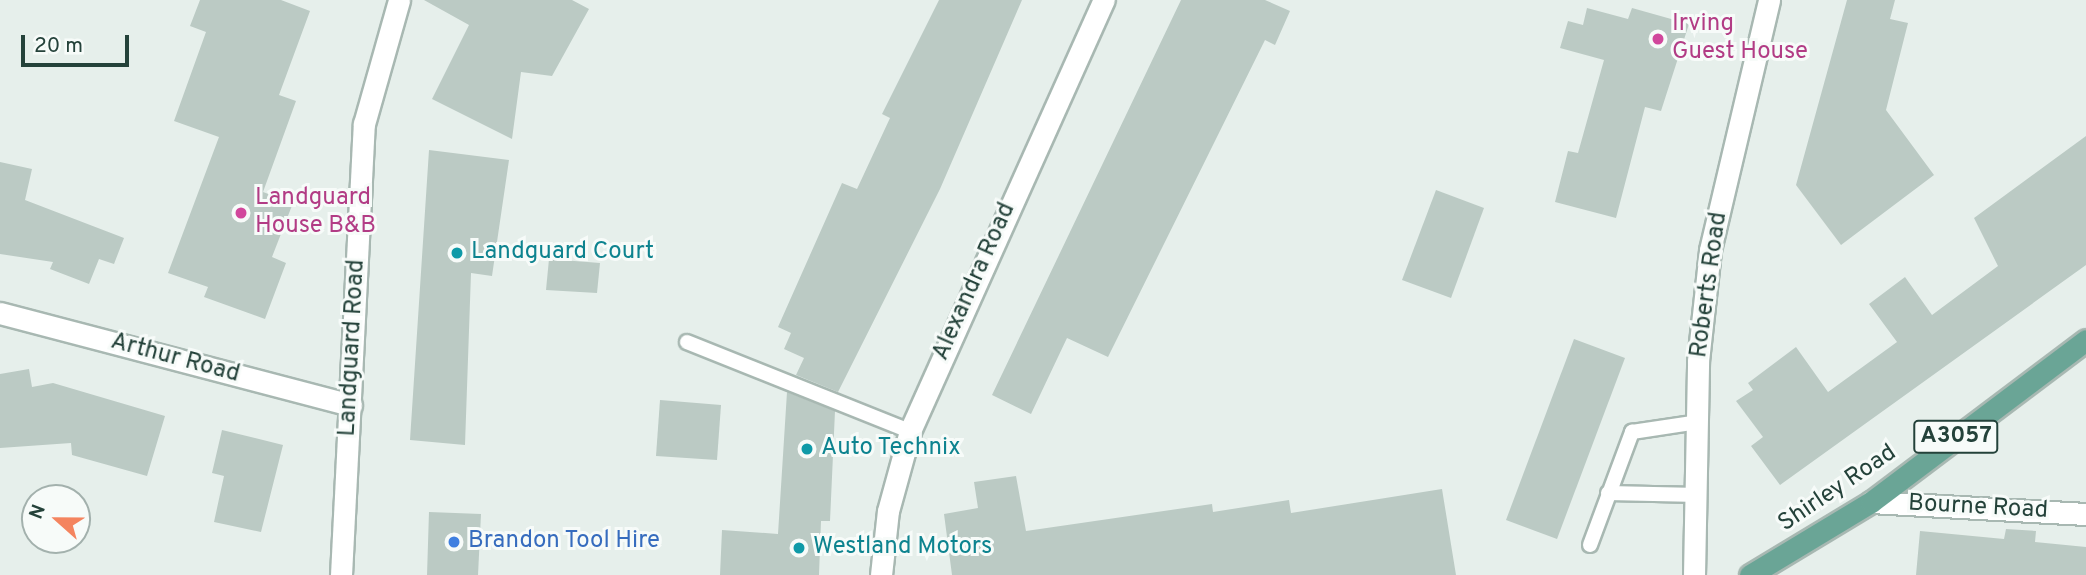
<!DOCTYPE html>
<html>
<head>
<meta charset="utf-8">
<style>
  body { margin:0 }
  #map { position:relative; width:2086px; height:575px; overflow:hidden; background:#e6efeb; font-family:Overpass,sans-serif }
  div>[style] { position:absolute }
  .building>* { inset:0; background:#bbcac4 }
  .roads { filter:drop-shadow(2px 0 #a8b8b2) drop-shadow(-2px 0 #a8b8b2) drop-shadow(0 2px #a8b8b2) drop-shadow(0 -2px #a8b8b2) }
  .service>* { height:14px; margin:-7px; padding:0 7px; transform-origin:7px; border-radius:7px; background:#fff }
  .minor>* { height:21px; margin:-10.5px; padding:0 10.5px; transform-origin:10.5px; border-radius:10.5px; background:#fff }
  .primary>* { height:21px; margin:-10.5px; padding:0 10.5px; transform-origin:10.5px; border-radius:10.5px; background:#6aa596 }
  .dots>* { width:19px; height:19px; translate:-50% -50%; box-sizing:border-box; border:4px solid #f7fbf9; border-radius:50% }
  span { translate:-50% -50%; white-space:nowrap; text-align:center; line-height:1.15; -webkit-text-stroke:6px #f7fbf9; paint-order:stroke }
  .shield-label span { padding:2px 5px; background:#f7fbf9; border:2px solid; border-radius:5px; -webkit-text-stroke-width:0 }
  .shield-label { font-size:23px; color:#24423a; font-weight:700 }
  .hotel-label { font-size:24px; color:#b23c85 }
  .left { translate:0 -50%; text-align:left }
  .culture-label { font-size:24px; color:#0d838f }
  .street-label { font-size:24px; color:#24423a }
  .shop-label { font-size:24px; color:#366cbe }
  .north { position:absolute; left:21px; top:484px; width:70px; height:70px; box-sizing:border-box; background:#f7fbf9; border:2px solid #a3b1ad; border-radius:50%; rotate:291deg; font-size:19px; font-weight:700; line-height:28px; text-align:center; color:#24423a }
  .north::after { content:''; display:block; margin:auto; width:24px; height:32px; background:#f4845f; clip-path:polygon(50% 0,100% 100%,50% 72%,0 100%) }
  .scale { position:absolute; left:21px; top:35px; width:108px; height:32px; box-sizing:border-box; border:4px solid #24423a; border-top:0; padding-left:9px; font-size:21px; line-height:24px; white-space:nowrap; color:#24423a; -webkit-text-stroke:5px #f7fbf9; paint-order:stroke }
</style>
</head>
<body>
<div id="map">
  <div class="building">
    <div style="clip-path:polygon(200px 0,281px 0,310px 11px,279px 95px,296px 101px,263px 192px,293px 203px,272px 257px,286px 263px,265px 319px,204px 297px,208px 287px,168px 273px,219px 137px,174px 121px,206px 32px,190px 26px)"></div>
    <div style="clip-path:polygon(424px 0,572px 0,589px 9px,552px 76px,521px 72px,512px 139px,432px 99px,469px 25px)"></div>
    <div style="clip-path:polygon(939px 0,1022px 0,940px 189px,838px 392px,796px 375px,804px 358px,784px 349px,791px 333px,778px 327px,842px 183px,857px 189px,890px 118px,882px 114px)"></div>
    <div style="clip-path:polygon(1181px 0,1265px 0,1290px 11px,1275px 45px,1265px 40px,1108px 357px,1067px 338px,1031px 414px,992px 395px)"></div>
    <div style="clip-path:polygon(1847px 0,1895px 0,1890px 19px,1908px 23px,1886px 110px,1934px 175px,1841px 245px,1796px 185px)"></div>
    <div style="clip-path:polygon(1587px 8px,1628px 19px,1632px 8px,1689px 24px,1661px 111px,1645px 107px,1616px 218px,1555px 202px,1568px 151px,1578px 153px,1604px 60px,1560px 48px,1568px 21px,1583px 25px)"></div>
    <div style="clip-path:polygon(2086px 136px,2086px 265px,1780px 485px,1751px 446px,1763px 437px,1736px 401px,1753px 390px,1748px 383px,1796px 347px,1828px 392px,1897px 342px,1869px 304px,1905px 277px,1932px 315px,1998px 266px,1974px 218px)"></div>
    <div style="clip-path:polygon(429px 150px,509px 160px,492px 276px,471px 273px,465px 445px,410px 440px)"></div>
    <div style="clip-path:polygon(0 162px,32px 169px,25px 200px,124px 238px,114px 264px,99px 259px,89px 284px,50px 269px,53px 262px,0 254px)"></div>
    <div style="clip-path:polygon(1436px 190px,1484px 208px,1451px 298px,1402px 280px)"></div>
    <div style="clip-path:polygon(549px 259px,600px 263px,597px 293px,546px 290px)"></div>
    <div style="clip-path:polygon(1574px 339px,1625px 358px,1557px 539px,1506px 520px)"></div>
    <div style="clip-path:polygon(29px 369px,32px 387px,53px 383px,165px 416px,147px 476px,72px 455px,71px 443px,0 448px,0 374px)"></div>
    <div style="clip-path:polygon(787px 392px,835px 411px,830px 521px,821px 521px,819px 575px,720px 575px,722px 530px,778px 534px)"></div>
    <div style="clip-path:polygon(660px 400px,721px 405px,717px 460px,656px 456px)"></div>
    <div style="clip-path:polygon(222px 430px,283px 445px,261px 532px,214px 522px,224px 476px,212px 473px)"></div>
    <div style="clip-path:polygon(1016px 476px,1026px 531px,1212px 504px,1213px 512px,1289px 500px,1291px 513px,1442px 489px,1456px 575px,952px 575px,944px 514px,978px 508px,974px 482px)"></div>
    <div style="clip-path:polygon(429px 512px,481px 514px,478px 575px,427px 575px)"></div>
    <div style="clip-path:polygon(2006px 529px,2036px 531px,2035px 542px,2086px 547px,2086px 575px,1916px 575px,1920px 531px,2004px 539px)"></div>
  </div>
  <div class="roads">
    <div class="service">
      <div style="left:687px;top:342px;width:240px;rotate:21.8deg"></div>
      <div style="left:1608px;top:493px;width:91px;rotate:1.3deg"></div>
      <div style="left:1590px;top:545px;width:121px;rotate:-69.6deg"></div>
      <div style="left:1632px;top:432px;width:68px;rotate:-8.5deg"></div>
    </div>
    <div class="minor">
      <div style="left:0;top:313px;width:363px;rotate:14.7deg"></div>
      <div style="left:1871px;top:502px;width:215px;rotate:3.2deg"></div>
      <div style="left:341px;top:575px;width:452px;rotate:-87.1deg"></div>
      <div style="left:364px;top:124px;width:129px;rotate:-74.2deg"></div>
      <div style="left:881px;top:575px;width:64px;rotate:-83.8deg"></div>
      <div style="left:888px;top:511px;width:83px;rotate:-74.6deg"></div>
      <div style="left:910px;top:431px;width:473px;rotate:-65.8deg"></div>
      <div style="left:1694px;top:575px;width:214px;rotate:-88.9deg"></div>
      <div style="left:1698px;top:361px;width:112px;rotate:-83.8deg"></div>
      <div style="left:1710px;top:250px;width:257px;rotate:-76.7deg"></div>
    </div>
    <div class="primary">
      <div style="left:1750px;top:575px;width:141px;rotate:-31.1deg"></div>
      <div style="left:1871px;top:502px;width:269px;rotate:-37deg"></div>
    </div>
  </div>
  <div class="dots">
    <div style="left:1658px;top:39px;background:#d1479c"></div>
    <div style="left:241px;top:213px;background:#d1479c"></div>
    <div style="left:457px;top:253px;background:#0f9aa8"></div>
    <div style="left:807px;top:449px;background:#0f9aa8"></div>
    <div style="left:454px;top:542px;background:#3f7fe0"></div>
    <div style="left:799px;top:548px;background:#0f9aa8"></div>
  </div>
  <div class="shield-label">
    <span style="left:1956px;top:437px">A3057</span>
  </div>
  <div class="hotel-label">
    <span class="left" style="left:1672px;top:39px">Irving<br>Guest House</span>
    <span class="left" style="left:255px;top:213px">Landguard<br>House B&amp;B</span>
  </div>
  <div class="culture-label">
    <span class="left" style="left:471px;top:253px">Landguard Court</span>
    <span class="left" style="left:821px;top:449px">Auto Technix</span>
    <span class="left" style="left:813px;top:548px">Westland Motors</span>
  </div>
  <div class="street-label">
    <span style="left:975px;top:282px;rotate:-66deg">Alexandra Road</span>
    <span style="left:1710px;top:285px;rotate:-82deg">Roberts Road</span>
    <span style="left:353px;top:348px;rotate:-87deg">Landguard Road</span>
    <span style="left:175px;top:359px;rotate:15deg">Arthur Road</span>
    <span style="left:1838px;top:489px;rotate:-34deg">Shirley Road</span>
    <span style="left:1978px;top:508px;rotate:3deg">Bourne Road</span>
  </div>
  <div class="shop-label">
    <span class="left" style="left:468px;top:542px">Brandon Tool Hire</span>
  </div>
  <div class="north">N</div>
  <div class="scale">20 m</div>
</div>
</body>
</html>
